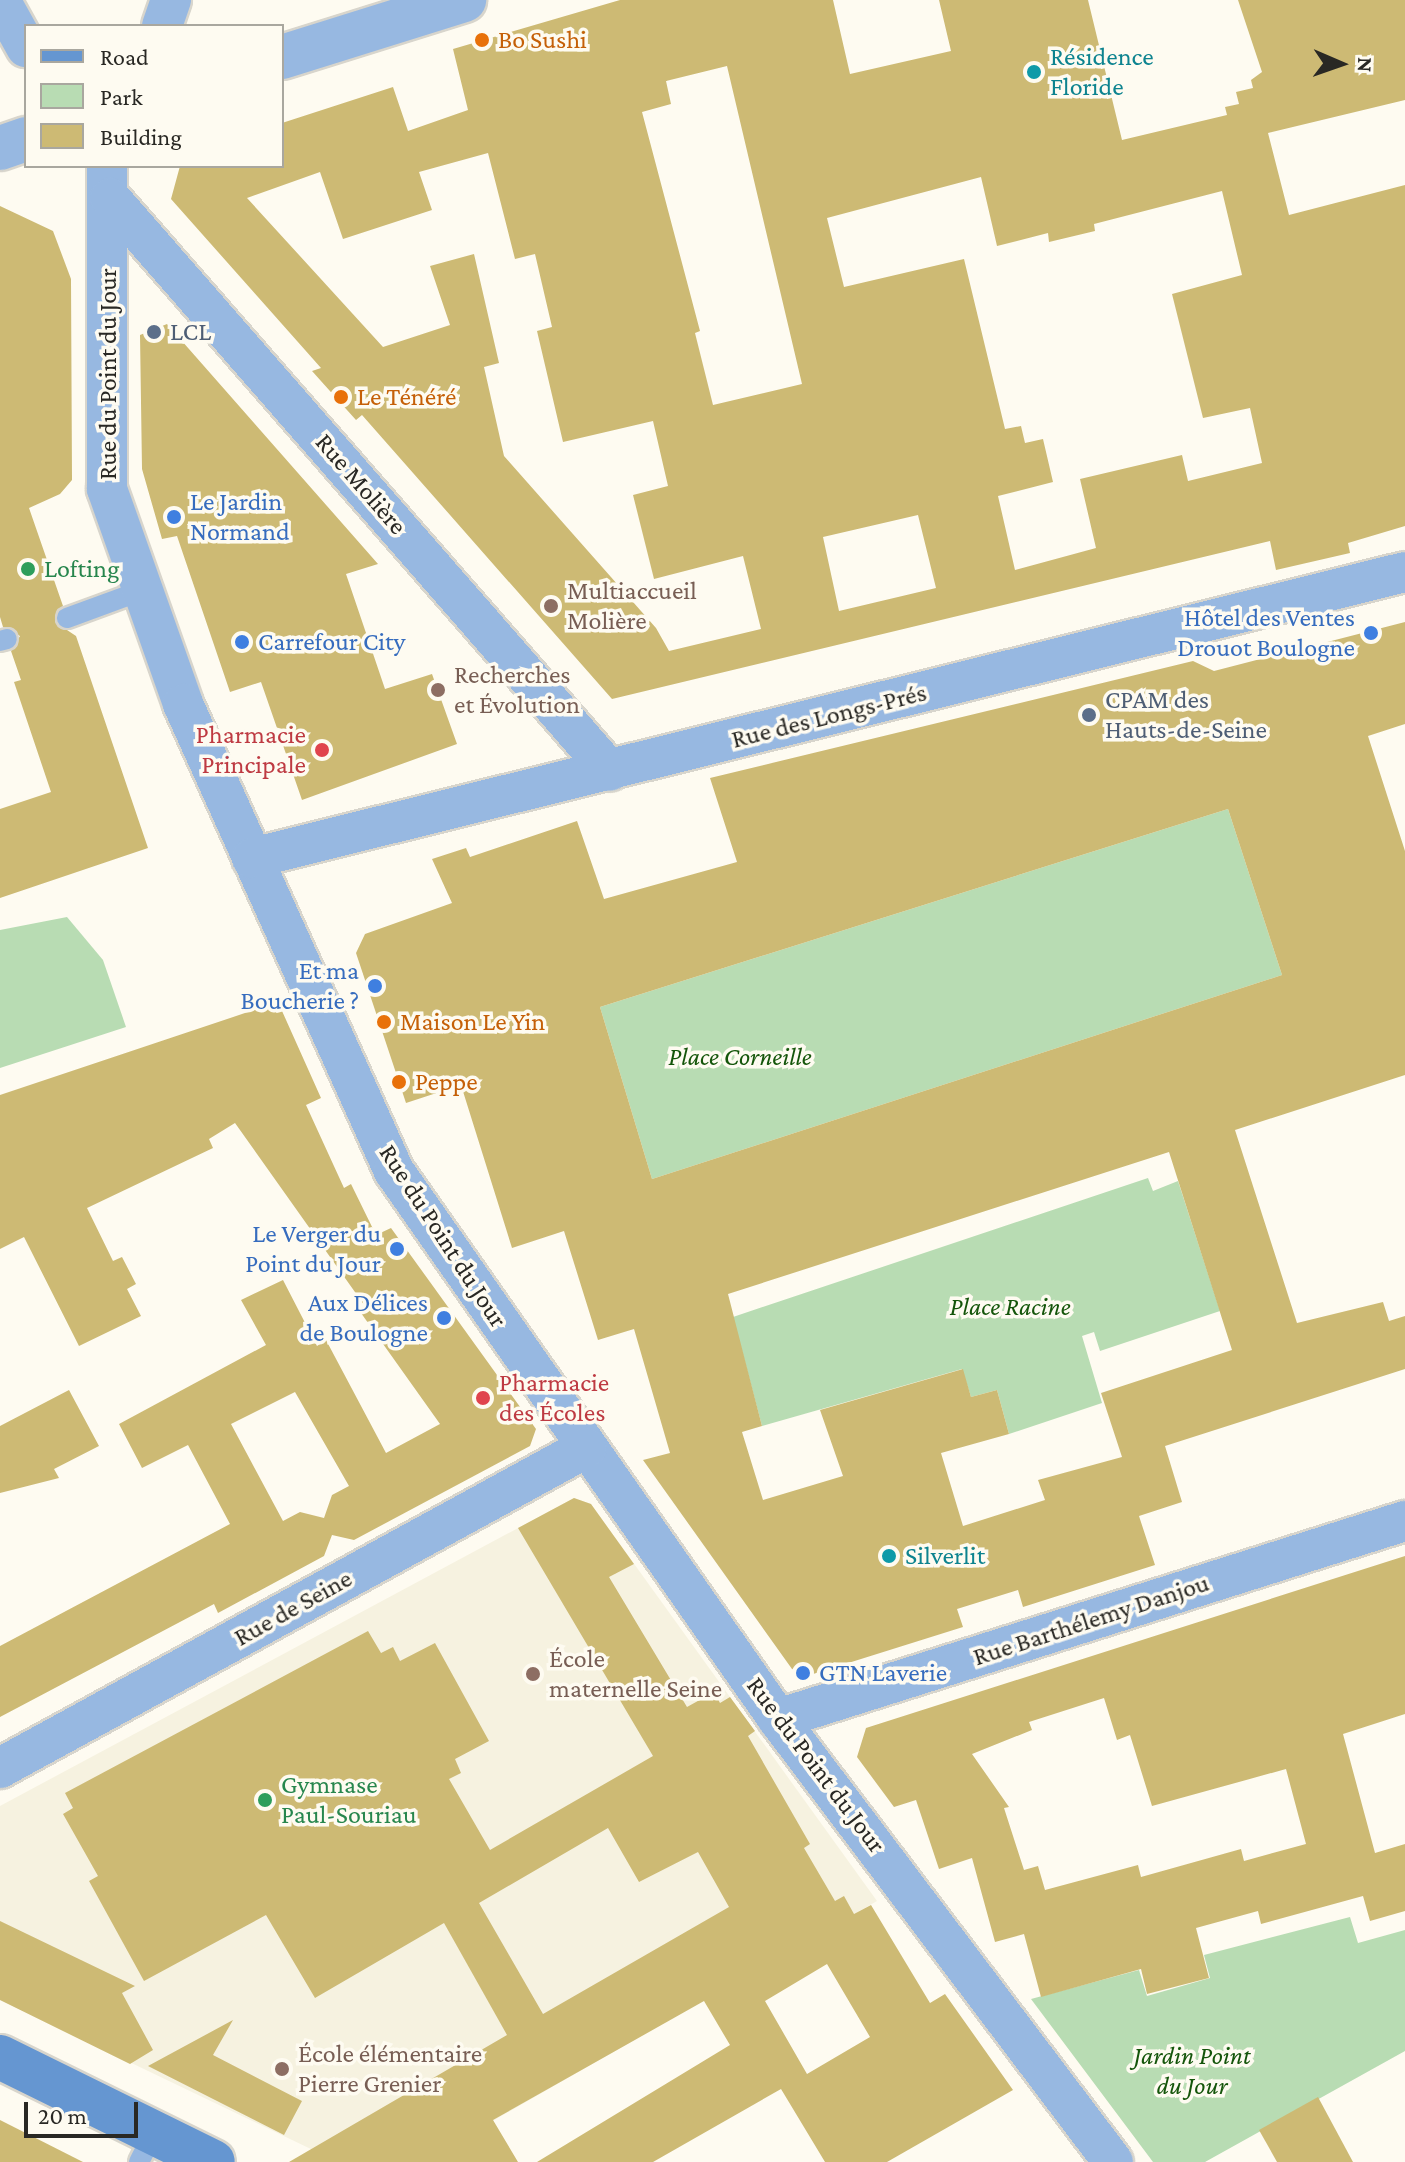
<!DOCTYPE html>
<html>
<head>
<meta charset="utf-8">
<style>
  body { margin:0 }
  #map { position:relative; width:1405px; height:2162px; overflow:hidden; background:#fefbf1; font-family:"Crimson Pro",serif }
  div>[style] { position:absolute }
  .built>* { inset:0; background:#f6f2e0 }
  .green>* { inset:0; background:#b8dcb3 }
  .building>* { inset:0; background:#cdba74 }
  .roads { filter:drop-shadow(2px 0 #d8d5cc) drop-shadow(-2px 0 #d8d5cc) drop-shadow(0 2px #d8d5cc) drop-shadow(0 -2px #d8d5cc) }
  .service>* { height:20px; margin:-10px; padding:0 10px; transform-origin:10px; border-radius:10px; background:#97b8e1 }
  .minor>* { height:40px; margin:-20px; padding:0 20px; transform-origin:20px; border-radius:20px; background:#97b8e1 }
  .tertiary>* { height:44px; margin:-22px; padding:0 22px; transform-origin:22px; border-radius:22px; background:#97b8e1 }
  .secondary>* { height:44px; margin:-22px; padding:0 22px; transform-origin:22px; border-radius:22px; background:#6596d1 }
  .dots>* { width:22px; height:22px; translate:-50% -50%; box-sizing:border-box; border:4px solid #fefbf1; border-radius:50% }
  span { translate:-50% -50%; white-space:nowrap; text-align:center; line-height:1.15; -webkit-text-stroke:7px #fefbf1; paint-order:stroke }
  .food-label { font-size:26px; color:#c56008 }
  .left { translate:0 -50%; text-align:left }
  .culture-label { font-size:26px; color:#0d838f }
  .service-label { font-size:26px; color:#4e5e75 }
  .street-label { font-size:26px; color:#292824 }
  .shop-label { font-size:26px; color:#366cbe }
  .right { translate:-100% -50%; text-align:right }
  .leisure-label { font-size:26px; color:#27864d }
  .education-label { font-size:26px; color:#785e54 }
  .health-label { font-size:26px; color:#be3a42 }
  .park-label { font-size:26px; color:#14550a; font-style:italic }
  .legend { position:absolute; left:24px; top:24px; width:260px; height:144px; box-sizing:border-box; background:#fefbf1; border:2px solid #a9a79f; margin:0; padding:10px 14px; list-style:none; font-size:24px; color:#292824 }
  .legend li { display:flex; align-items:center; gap:16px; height:40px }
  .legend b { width:40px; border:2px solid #a9a79f }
  .north { position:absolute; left:1301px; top:24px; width:80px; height:80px; -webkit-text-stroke:6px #fefbf1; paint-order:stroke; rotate:92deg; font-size:22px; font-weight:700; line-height:32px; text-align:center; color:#292824 }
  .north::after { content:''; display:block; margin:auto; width:28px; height:36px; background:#292824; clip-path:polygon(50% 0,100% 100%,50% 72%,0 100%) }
  .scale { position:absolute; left:24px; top:2102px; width:114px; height:36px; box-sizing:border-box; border:4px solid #292824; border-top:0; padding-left:10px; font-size:24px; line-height:28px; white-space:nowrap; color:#292824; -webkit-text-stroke:6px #fefbf1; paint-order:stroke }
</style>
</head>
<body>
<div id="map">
  <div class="built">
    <div style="clip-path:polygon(574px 1498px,591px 1504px,877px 1901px,421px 2162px,338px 2162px,0 2000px,0 1806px)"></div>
  </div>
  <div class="green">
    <div style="clip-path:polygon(1228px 809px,1282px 975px,652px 1179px,600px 1007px)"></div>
    <div style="clip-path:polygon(67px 917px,103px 960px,126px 1027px,0 1068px,0 930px)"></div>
    <div style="clip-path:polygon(1148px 1178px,1153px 1191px,1178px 1181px,1220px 1311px,1100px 1351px,1094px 1332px,1082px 1336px,1102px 1403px,1009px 1434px,997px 1390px,971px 1397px,962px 1369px,762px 1426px,733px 1317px)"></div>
    <div style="clip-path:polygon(1350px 1917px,1358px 1943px,1405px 1930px,1405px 2051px,1205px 2162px,1153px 2162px,1031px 1999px,1139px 1970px,1147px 1996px,1210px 1978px,1204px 1955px)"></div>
  </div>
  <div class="building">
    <div style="clip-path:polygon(evenodd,620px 0,833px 0,850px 74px,951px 51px,939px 0,1088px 0,1122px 140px,1227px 115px,1225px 107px,1239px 104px,1236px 92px,1253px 88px,1251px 80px,1262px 72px,1238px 0,1405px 0,1405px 100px,1268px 133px,1289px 215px,1405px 185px,1405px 526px,1348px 543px,1350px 553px,1276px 570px,1270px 541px,612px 699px,362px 415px,356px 420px,338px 400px,312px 371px,321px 368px,171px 199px,180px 166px,282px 166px,282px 123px,393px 87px,408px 131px,468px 110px,453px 49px,620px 0,727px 66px,802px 384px,713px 405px,695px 333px,700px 331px,642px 112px,671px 104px,666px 81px,727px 66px,620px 0,488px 153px,515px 259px,535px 254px,552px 327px,537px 331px,563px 442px,653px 421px,668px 486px,633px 495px,654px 579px,743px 556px,761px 629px,669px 651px,656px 628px,504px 456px,484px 367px,499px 363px,474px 254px,430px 266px,450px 325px,383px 347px,247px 198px,320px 172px,343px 239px,432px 210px,419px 172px,488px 153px,620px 0,981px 177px,997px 246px,1048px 233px,1049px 242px,1095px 231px,1094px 224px,1222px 191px,1242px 275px,1172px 294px,1203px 418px,1250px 408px,1262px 463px,1188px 481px,1182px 455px,1080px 479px,1096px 548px,1015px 570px,998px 496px,1053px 482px,1043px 439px,1025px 443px,1021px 426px,1005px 429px,964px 259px,844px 287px,827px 218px,981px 177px,620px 0,918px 515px,936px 588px,839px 611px,823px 537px,918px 515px)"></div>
    <div style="clip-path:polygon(0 206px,53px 231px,71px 279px,72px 480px,60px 494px,29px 508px,63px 606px,55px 622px,76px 636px,148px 848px,0 898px,0 809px,51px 792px,14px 682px,21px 680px,11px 651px,20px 636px,3px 627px,0 617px)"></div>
    <div style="clip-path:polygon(167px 324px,378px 564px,346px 574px,385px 689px,432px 674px,457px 744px,302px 800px,261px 682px,230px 692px,177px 536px,162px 539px,142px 469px,140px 335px)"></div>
    <div style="clip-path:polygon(evenodd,1405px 622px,1405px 724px,1368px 736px,1405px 851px,1405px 1075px,1235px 1130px,1297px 1323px,1383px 1302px,1389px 1321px,1405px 1316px,1405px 1369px,1165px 1446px,1182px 1502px,1139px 1516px,1155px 1565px,1023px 1607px,1018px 1590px,957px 1609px,963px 1627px,810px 1675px,792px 1669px,643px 1460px,670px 1453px,634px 1329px,598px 1340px,564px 1231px,512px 1248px,461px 1085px,406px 1103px,356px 953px,365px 934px,452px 903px,432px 859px,466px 848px,470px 857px,577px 821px,604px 899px,737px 862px,710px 778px,1193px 661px,1214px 671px,1405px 622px,1228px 809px,1282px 975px,652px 1179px,600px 1007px,1228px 809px,1405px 622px,1169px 1152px,1232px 1350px,1101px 1393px,1122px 1457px,1038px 1480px,1045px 1500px,963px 1526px,941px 1453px,1009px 1434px,997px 1390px,971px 1397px,963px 1369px,820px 1410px,843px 1476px,763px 1500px,742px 1432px,762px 1426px,728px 1294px,1169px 1152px)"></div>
    <div style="clip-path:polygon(evenodd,278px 1002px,321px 1098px,306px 1105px,344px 1188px,351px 1184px,376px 1235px,391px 1228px,430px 1282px,536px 1429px,530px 1446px,354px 1540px,332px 1535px,324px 1556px,218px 1613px,214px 1604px,0 1717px,0 1646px,230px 1524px,188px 1445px,142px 1468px,119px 1424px,266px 1345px,241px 1300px,283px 1280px,317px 1346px,326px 1340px,386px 1453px,440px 1424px,361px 1313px,367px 1309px,235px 1123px,209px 1139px,213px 1148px,87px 1208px,113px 1261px,122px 1257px,136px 1284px,127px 1289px,141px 1316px,79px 1346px,24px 1237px,0 1249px,0 1095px,278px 1002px,295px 1392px,349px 1486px,332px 1495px,324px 1518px,300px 1512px,283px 1521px,231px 1424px,295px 1392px)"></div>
    <div style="clip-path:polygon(69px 1390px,99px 1446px,54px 1469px,59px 1478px,0 1493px,0 1426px)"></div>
    <div style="clip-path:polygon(evenodd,574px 1498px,591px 1504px,634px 1564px,609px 1577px,687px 1707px,714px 1692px,720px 1703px,730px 1697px,755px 1731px,748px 1736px,810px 1844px,804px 1848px,835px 1901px,844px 1896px,854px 1914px,871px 1905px,930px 2003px,945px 1994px,1013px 2090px,887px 2162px,825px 2162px,781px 2089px,653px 2162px,537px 2162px,730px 2045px,704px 2001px,493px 2120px,518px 2162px,289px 2162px,507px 2035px,444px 1923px,315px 1998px,266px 1915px,144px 1981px,89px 1881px,98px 1876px,63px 1814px,73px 1808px,65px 1793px,368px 1631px,381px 1653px,393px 1647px,400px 1661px,435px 1643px,489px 1741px,455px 1759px,461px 1773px,449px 1779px,490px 1850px,653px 1756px,518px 1528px,574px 1498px,608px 1828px,639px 1882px,698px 1852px,729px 1907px,543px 2014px,479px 1903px,608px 1828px,574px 1498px,827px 1964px,870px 2037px,807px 2074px,765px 2001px,827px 1964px)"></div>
    <div style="clip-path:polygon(evenodd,1405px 1556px,1405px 1714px,1343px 1734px,1375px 1853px,1405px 1844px,1405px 1911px,1370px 1921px,1363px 1896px,1261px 1924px,1258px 1911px,1196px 1928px,1209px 1978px,1147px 1994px,1141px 1969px,1041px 1997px,1024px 1934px,995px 1942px,972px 1858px,939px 1869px,916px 1800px,894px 1807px,857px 1757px,866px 1728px,1405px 1556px,1104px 1698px,1117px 1740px,1130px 1735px,1152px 1806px,1286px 1769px,1306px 1844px,1244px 1861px,1241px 1849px,1141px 1877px,1138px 1865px,1045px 1890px,1038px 1866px,1024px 1870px,1004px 1808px,1009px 1807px,972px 1754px,1032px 1730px,1029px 1722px,1104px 1698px)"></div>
    <div style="clip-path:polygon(0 1921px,135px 1986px,122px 1993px,153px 2050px,130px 2064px,0 2000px)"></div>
    <div style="clip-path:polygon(233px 2020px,213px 2055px,302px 2101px,284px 2135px,148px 2066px)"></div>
    <div style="clip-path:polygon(1318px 2097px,1353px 2162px,1277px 2162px,1259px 2130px)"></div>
    <div style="clip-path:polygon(0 2120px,83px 2162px,0 2162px)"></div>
  </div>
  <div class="roads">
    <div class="service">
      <div style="left:67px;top:618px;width:81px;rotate:-20.2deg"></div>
      <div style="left:0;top:641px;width:7px;rotate:-16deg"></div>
      <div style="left:139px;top:2162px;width:33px;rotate:-63deg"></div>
    </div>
    <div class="minor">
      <div style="left:0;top:0;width:54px;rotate:61deg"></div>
      <div style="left:162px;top:26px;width:28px;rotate:-71deg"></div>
      <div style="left:107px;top:166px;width:323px;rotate:90deg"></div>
      <div style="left:107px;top:489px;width:228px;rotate:70.5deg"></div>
      <div style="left:183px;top:704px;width:512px;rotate:65.69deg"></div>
      <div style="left:394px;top:1171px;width:669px;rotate:54.98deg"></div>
      <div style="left:778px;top:1719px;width:555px;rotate:52.9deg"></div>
      <div style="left:110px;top:198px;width:760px;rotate:48.89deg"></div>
      <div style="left:252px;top:858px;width:1188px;rotate:-13.93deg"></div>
      <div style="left:778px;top:1719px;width:658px;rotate:-17.53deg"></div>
      <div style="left:0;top:1768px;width:668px;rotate:-28.64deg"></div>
    </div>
    <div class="tertiary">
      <div style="left:282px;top:57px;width:191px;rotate:-17.4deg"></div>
      <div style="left:0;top:148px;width:28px;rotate:-19deg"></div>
    </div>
    <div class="secondary">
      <div style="left:0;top:2057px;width:237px;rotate:26.2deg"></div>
    </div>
  </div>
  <div class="dots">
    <div style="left:482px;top:40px;background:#e8710a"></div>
    <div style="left:1034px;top:72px;background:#0f9aa8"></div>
    <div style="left:154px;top:332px;background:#5c6f8a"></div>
    <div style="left:341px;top:397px;background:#e8710a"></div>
    <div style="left:174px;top:517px;background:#3f7fe0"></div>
    <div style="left:28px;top:569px;background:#2e9e5b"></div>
    <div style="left:551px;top:606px;background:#8d6e63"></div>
    <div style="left:1371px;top:633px;background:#3f7fe0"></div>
    <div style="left:242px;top:642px;background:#3f7fe0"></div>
    <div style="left:438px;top:690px;background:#8d6e63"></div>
    <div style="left:1089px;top:715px;background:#5c6f8a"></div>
    <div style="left:322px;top:750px;background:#e0444e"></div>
    <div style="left:375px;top:986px;background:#3f7fe0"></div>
    <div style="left:384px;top:1022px;background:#e8710a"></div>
    <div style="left:399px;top:1082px;background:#e8710a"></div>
    <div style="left:397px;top:1249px;background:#3f7fe0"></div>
    <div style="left:444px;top:1318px;background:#3f7fe0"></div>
    <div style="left:483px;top:1398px;background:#e0444e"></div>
    <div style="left:889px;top:1556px;background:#0f9aa8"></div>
    <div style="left:803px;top:1673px;background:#3f7fe0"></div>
    <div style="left:533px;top:1674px;background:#8d6e63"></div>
    <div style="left:265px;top:1800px;background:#2e9e5b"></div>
    <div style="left:282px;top:2069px;background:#8d6e63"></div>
  </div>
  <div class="food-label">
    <span class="left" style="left:498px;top:40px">Bo Sushi</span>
    <span class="left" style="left:357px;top:397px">Le Ténéré</span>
    <span class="left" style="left:400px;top:1022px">Maison Le Yin</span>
    <span class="left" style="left:415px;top:1082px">Peppe</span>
  </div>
  <div class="culture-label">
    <span class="left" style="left:1050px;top:72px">Résidence<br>Floride</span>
    <span class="left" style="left:905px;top:1556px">Silverlit</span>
  </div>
  <div class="service-label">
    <span class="left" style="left:170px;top:332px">LCL</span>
    <span class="left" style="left:1105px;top:715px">CPAM des<br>Hauts-de-Seine</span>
  </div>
  <div class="street-label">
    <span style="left:108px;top:374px;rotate:-90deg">Rue du Point du Jour</span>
    <span style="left:361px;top:484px;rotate:49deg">Rue Molière</span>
    <span style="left:829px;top:716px;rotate:-14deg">Rue des Longs-Prés</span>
    <span style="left:443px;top:1236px;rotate:57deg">Rue du Point du Jour</span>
    <span style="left:293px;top:1608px;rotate:-29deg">Rue de Seine</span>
    <span style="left:1091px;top:1620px;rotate:-18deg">Rue Barthélemy Danjou</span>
    <span style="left:816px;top:1765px;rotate:53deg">Rue du Point du Jour</span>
  </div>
  <div class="shop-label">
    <span class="left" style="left:190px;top:517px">Le Jardin<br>Normand</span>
    <span class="right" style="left:1355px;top:633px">Hôtel des Ventes<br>Drouot Boulogne</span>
    <span class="left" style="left:258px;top:642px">Carrefour City</span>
    <span class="right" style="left:359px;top:986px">Et ma<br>Boucherie ?</span>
    <span class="right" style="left:381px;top:1249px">Le Verger du<br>Point du Jour</span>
    <span class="right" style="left:428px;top:1318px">Aux Délices<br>de Boulogne</span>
    <span class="left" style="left:819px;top:1673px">GTN Laverie</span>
  </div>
  <div class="leisure-label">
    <span class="left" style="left:44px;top:569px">Lofting</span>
    <span class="left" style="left:281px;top:1800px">Gymnase<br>Paul-Souriau</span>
  </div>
  <div class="education-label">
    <span class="left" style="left:567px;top:606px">Multiaccueil<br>Molière</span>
    <span class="left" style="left:454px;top:690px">Recherches<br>et Évolution</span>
    <span class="left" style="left:549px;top:1674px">École<br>maternelle Seine</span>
    <span class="left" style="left:298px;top:2069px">École élémentaire<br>Pierre Grenier</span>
  </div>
  <div class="health-label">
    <span class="right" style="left:306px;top:750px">Pharmacie<br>Principale</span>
    <span class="left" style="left:499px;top:1398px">Pharmacie<br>des Écoles</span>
  </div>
  <div class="park-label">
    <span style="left:740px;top:1057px">Place Corneille</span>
    <span style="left:1010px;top:1307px">Place Racine</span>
    <span style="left:1192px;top:2071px">Jardin Point<br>du Jour</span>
  </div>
  <ul class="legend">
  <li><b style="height:10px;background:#6596d1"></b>Road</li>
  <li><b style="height:22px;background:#b8dcb3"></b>Park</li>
  <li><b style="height:22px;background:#cdba74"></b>Building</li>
  </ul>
  <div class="north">N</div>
  <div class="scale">20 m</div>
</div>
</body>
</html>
